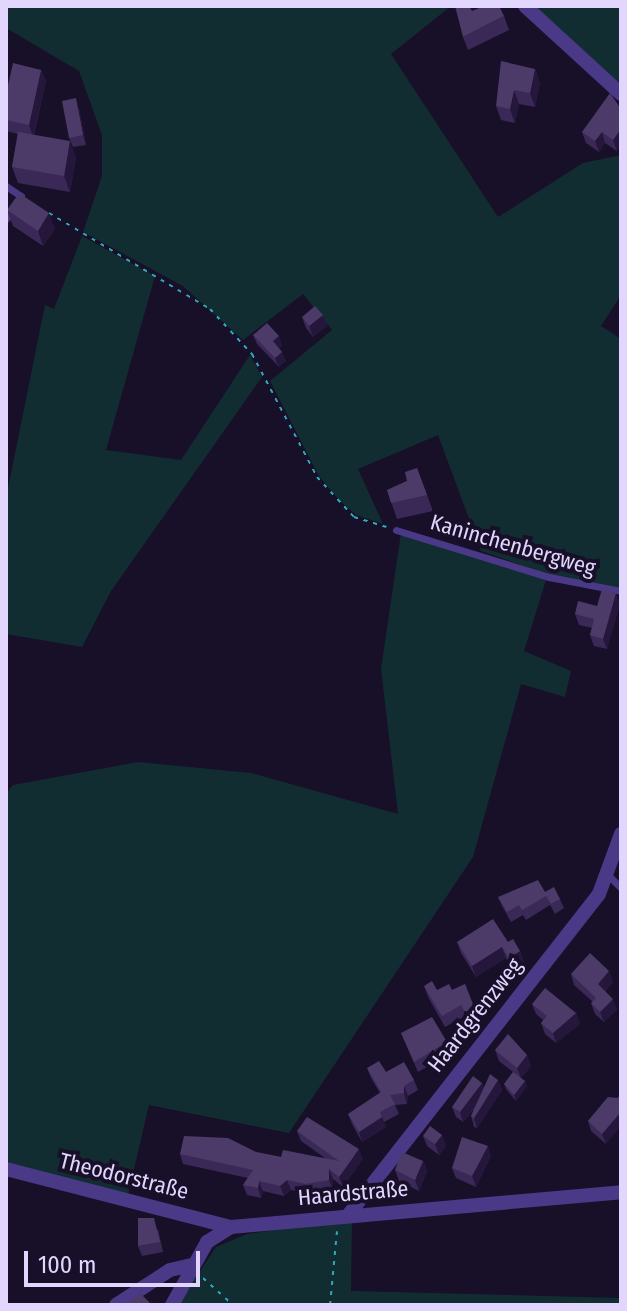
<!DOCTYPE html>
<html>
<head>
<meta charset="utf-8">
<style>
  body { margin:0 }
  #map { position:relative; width:627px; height:1311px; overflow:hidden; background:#180f28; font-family:"Fira Sans Condensed",sans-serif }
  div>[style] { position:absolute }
  .green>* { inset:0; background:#122d32 }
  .path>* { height:2px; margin-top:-1px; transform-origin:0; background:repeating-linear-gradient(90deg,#2daabc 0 4px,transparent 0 10px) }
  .service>* { height:7px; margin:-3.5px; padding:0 3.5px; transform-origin:3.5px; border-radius:3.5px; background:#4a3987 }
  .minor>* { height:14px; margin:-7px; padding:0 7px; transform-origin:7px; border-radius:7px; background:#4a3987 }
  .wall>* { inset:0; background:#3a2856 }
  .shaded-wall>* { inset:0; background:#25163c }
  .building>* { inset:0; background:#4c3b68 }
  span { translate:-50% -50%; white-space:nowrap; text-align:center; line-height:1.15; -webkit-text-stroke:8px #180f28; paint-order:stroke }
  .street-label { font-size:22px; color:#e2d6ff }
  .frame { position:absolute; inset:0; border:8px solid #e2d6ff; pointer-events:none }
  .scale { position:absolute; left:24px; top:1251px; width:176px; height:36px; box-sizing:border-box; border:4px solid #e2d6ff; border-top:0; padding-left:10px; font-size:24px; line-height:28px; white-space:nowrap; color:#e2d6ff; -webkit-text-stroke:6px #180f28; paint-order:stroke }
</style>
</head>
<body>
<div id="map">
  <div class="green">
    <div style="clip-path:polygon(6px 6px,451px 6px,391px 54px,498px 217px,583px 163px,621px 155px,621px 295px,601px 326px,621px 339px,621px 588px,550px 575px,481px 551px,438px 435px,358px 469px,383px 524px,356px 515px,340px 501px,319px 476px,270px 381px,332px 330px,303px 294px,243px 340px,183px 286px,83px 232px,102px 176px,102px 135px,79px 71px,6px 28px)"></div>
    <div style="clip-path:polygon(528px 6px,621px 6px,621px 91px)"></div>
    <div style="clip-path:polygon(82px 236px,155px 276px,106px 450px,181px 460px,250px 355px,262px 377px,111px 591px,82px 647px,6px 634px,6px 498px,45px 305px,54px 309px)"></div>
    <div style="clip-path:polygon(401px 533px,546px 580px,524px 651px,571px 671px,565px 697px,521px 684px,473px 857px,289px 1133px,149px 1105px,128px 1195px,6px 1164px,6px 794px,13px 785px,138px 762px,251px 773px,398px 814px,381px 669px)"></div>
    <div style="clip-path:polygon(352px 1219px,351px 1291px,621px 1298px,621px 1305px,177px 1305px,216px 1247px,247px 1234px)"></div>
  </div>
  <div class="path">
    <div style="left:49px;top:213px;width:187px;rotate:30.8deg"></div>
    <div style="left:210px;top:309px;width:62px;rotate:47deg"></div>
    <div style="left:252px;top:354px;width:139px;rotate:62.1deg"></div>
    <div style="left:317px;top:477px;width:54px;rotate:47.2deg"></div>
    <div style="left:354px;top:517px;width:34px;rotate:17deg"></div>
    <div style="left:203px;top:1278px;width:40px;rotate:42deg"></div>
    <div style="left:330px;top:1305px;width:74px;rotate:-84.6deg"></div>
  </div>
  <div class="service">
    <div style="left:6px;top:186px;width:18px;rotate:34deg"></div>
    <div style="left:21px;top:196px;width:27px;rotate:123deg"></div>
    <div style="left:396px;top:530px;width:160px;rotate:17.1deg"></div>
    <div style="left:549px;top:577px;width:73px;rotate:11deg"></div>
    <div style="left:606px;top:873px;width:21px;rotate:45deg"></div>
  </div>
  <div class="minor">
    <div style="left:525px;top:6px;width:130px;rotate:42.5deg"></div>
    <div style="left:6px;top:1169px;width:232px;rotate:14.5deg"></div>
    <div style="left:349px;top:1214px;width:406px;rotate:-52deg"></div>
    <div style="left:599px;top:894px;width:64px;rotate:-69.9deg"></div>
    <div style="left:116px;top:1305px;width:64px;rotate:-32.9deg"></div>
    <div style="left:170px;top:1270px;width:23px;rotate:-13deg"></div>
    <div style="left:172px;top:1305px;width:72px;rotate:-60.9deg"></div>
    <div style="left:207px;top:1242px;width:28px;rotate:-32deg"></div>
    <div style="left:231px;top:1227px;width:392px;rotate:-5.1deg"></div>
  </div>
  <div class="wall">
    <div style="clip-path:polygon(504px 16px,509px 30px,468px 50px,463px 37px)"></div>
    <div style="clip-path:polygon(535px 69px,540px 83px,535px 107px,519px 104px,515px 123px,501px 120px,496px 106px)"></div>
    <div style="clip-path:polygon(41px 70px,46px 81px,34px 135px,76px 157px,70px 192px,18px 183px,12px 167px,18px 134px,6px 131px,6px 94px)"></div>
    <div style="clip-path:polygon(79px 108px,86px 145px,73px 147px,69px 138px)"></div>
    <div style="clip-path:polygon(621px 109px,617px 151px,605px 143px,599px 152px,586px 143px,582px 132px)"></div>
    <div style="clip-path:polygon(7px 210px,55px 229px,43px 246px,13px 226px)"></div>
    <div style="clip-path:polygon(323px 315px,327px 326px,313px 337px,306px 328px,302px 317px)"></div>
    <div style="clip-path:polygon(253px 335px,282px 345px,279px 348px,286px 361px,279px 367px,257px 344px)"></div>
    <div style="clip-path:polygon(417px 468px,433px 511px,397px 519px,387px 490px,407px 481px)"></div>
    <div style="clip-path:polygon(620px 603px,607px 649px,594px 646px,590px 635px,592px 628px,579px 625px,575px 614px,597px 606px)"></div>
    <div style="clip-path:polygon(545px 892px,560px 899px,564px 908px,555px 914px,550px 905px,526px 920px,523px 915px,511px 922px,502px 906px,498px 897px)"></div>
    <div style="clip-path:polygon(457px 942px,508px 942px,520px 951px,524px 962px,512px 969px,506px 958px,476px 977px,461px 953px)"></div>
    <div style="clip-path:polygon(609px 971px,613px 982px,605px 991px,617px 1009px,604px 1022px,595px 1014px,591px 1003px,593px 1002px,574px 985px,571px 974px)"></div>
    <div style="clip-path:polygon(465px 984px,478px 1017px,469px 1023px,465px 1016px,445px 1027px,428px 997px,424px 986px,437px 990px,452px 990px)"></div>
    <div style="clip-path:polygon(532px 1004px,576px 1013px,580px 1024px,556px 1043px,545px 1034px,541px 1023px,543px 1020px,536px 1014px)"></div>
    <div style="clip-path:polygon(401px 1033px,447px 1042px,451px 1053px,418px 1072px)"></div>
    <div style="clip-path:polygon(495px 1050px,527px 1055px,531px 1066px,521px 1078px,525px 1081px,527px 1086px,516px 1101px,506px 1089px,504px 1084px,513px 1072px,499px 1061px)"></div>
    <div style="clip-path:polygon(367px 1068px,414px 1080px,418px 1090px,408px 1096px,407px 1104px,395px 1105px,399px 1114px,384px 1122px,386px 1127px,362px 1142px,352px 1124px,348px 1114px,380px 1093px,371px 1078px)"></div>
    <div style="clip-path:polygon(498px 1080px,502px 1090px,477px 1128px,474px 1127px,471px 1116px,475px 1108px,463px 1122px,456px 1117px,452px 1107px,482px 1083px,484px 1088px)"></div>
    <div style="clip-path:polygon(608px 1097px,606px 1144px,591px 1131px,588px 1121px)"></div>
    <div style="clip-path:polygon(297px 1131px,363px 1159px,343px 1187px,333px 1179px,333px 1190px,310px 1194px,291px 1190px,284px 1196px,263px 1191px,261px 1198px,247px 1195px,243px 1185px,248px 1178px,183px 1164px,180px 1154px,256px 1152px,281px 1157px,325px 1158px,301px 1141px)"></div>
    <div style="clip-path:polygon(442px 1135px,446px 1146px,439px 1155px,427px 1146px,423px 1136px)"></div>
    <div style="clip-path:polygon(491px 1156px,476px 1187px,456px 1178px,452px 1168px)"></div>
    <div style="clip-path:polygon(423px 1161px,427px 1171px,419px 1191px,399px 1181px,395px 1170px)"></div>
    <div style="clip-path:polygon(158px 1229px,163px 1252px,142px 1256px,138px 1246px)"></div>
  </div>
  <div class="shaded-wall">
    <div style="clip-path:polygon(535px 69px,540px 83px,535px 107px,530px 93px)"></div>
    <div style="clip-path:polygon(41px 70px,46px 81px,33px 137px,29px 125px)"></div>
    <div style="clip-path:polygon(514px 90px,519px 104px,515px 123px,510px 109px)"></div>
    <div style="clip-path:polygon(76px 98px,79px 108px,86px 145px,83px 135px)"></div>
    <div style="clip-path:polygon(621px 129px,621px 145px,617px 151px,613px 140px)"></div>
    <div style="clip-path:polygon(602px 132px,605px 143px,599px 152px,595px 141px)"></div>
    <div style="clip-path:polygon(70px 141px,76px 157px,70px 192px,64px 176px)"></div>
    <div style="clip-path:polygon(49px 213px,55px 229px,43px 246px,38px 231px)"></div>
    <div style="clip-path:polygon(323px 315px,327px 326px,313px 337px,309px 326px)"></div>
    <div style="clip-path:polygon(279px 336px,282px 345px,277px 350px,273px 341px)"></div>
    <div style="clip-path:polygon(282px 352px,286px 361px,279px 367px,275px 358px)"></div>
    <div style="clip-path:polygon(616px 593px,620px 603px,607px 649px,603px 639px)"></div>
    <div style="clip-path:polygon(502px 947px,506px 958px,476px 977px,472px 966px)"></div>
    <div style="clip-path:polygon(520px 951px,524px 962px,512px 969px,509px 958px)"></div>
    <div style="clip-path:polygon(609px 971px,613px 982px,601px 994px,598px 984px)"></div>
    <div style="clip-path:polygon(613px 999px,617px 1009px,604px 1022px,600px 1012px)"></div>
    <div style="clip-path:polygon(576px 1013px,580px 1024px,556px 1043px,553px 1033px)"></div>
    <div style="clip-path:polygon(527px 1055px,531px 1066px,521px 1078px,517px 1068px)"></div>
    <div style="clip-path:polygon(498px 1080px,502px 1090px,477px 1128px,474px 1118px)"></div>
    <div style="clip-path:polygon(525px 1081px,527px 1086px,516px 1101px,514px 1095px)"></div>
    <div style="clip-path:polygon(482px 1083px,486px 1093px,463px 1122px,460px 1112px)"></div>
    <div style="clip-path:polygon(404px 1086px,408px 1096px,407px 1104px,404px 1093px)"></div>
    <div style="clip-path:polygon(621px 1112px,621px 1126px,606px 1144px,602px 1134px)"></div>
    <div style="clip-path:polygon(382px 1117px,386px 1127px,362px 1142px,359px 1132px)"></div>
    <div style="clip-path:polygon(442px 1135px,446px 1146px,439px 1155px,435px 1144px)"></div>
    <div style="clip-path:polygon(488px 1146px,491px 1156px,476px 1187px,472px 1176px)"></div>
    <div style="clip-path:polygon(359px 1149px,363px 1159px,343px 1187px,339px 1177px)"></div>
    <div style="clip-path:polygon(423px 1161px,427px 1171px,419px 1191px,415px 1180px)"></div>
    <div style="clip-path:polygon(329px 1169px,333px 1179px,333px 1190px,329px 1180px)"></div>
    <div style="clip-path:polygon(287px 1180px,291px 1190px,284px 1196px,280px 1186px)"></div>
    <div style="clip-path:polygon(259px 1181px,263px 1191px,261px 1198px,258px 1188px)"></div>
  </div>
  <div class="building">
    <div style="clip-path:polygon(455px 6px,469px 6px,472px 11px,484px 6px,499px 6px,504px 16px,463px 37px)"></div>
    <div style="clip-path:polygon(501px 61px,535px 69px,530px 93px,514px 90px,510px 109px,496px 106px)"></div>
    <div style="clip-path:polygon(13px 63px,41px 70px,29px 125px,6px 120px,6px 94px)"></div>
    <div style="clip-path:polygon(610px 93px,621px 109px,621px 129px,613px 140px,602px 132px,595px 141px,582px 132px)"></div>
    <div style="clip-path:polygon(76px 98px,83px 135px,69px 138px,62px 101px)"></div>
    <div style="clip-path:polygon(18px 132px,70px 141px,64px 176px,12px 167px)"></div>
    <div style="clip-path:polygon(19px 193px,49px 213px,38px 231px,7px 210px)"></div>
    <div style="clip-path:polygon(315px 306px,323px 315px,309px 326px,302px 317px)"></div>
    <div style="clip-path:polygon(267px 323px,279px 336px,273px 341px,282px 352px,275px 358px,253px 335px)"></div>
    <div style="clip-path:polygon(417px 468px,427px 495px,391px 503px,387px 490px,407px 481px,405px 472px)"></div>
    <div style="clip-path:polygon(602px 589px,616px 593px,603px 639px,590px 635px,594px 619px,575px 614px,578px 601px,597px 606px)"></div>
    <div style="clip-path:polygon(538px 880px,545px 892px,554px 887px,560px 899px,551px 904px,546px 896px,522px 910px,519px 905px,507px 912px,498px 897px)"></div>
    <div style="clip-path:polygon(493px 919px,508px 942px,513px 939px,520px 951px,509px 958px,502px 947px,472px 966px,457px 942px)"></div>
    <div style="clip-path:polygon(590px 953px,609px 971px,598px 984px,613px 999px,600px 1012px,591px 1003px,596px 998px,571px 974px)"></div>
    <div style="clip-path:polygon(432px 981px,437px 990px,449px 984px,452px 990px,465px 984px,474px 1007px,465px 1012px,461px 1005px,442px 1016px,424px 986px)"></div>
    <div style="clip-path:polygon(545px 988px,576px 1013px,553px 1033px,541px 1023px,547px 1016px,532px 1004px)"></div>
    <div style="clip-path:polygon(432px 1017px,447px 1042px,414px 1062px,401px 1033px)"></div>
    <div style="clip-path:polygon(508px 1034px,527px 1055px,517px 1068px,495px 1050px)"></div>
    <div style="clip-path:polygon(379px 1061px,386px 1072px,404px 1062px,414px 1080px,404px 1086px,404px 1093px,390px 1095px,395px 1104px,380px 1112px,382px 1117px,359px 1132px,348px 1114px,381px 1092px,367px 1068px)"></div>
    <div style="clip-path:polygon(513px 1072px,525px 1081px,514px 1095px,504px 1084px)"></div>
    <div style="clip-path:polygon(490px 1074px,498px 1080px,474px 1118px,471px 1116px)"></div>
    <div style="clip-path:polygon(473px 1076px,482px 1083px,460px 1112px,452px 1107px)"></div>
    <div style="clip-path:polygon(621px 1095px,621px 1112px,602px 1134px,588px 1121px,608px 1097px,617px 1098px)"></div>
    <div style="clip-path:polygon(307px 1117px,359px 1149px,339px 1177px,329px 1169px,329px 1180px,306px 1184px,287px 1180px,280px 1186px,259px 1181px,258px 1188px,243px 1185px,253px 1170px,180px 1154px,184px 1136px,228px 1138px,256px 1152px,281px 1157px,283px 1150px,339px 1161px,297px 1131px)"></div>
    <div style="clip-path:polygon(430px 1126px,442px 1135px,435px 1144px,423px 1136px)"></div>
    <div style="clip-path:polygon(462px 1137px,488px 1146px,472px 1176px,452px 1168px)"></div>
    <div style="clip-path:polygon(402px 1152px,423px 1161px,415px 1180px,395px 1170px)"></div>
    <div style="clip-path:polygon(138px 1218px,154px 1218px,160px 1242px,138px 1246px)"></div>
    <div style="clip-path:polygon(140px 1293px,151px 1304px,149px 1305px,126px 1305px)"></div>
  </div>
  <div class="street-label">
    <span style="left:513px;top:545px;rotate:16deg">Kaninchenbergweg</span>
    <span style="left:475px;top:1015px;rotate:-52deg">Haardgrenzweg</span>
    <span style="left:124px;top:1176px;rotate:14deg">Theodorstraße</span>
    <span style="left:353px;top:1193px;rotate:-5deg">Haardstraße</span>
  </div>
  <div class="frame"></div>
  <div class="scale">100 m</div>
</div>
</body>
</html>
